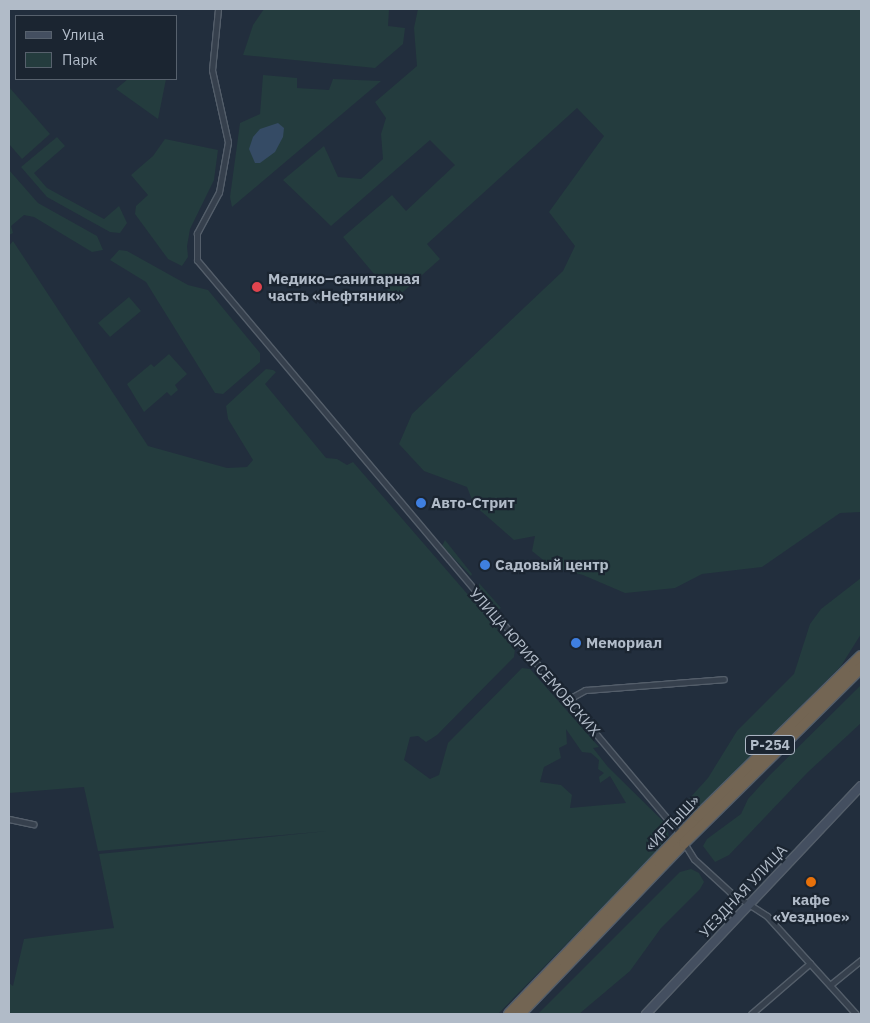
<!DOCTYPE html>
<html>
<head>
<meta charset="utf-8">
<style>
  body { margin:0 }
  #map { position:relative; width:870px; height:1023px; overflow:hidden; background:#222e3d; font-family:"IBM Plex Sans",sans-serif }
  div>[style] { position:absolute }
  .green>* { inset:0; background:#243c3e }
  .water>* { inset:0; background:#354b65 }
  .roads { filter:drop-shadow(1px 0 #545e6a) drop-shadow(-1px 0 #545e6a) drop-shadow(0 1px #545e6a) drop-shadow(0 -1px #545e6a) }
  .street>* { height:5px; margin:-2.5px; padding:0 2.5px; transform-origin:2.5px; border-radius:2.5px; background:#36404d }
  .secondary>* { height:8px; margin:-4px; padding:0 4px; transform-origin:4px; border-radius:4px; background:#444f60 }
  .highway>* { height:10px; margin:-5px; padding:0 5px; transform-origin:5px; border-radius:5px; background:#736553 }
  .dots>* { width:14px; height:14px; translate:-50% -50%; box-sizing:border-box; border:2px solid #1b2531; border-radius:50% }
  span { translate:-50% -50%; white-space:nowrap; text-align:center; line-height:1.15; -webkit-text-stroke:4.5px #1b2531; paint-order:stroke }
  .shield-label span { padding:1px 4px; background:#1b2531; border:1px solid; border-radius:4px; -webkit-text-stroke-width:0 }
  .shield-label { font-size:14px; color:#b1bbc8; font-weight:700 }
  .poi-label { font-size:15px; color:#b1bbc8; font-weight:700 }
  .left { translate:0 -50%; text-align:left }
  .street-label { font-size:15px; color:#b1bbc8 }
  .frame { position:absolute; inset:0; border:10px solid #b1bbc8; pointer-events:none }
  .legend { position:absolute; left:15px; top:15px; width:162px; height:65px; box-sizing:border-box; background:#1b2531; border:1px solid #57616d; margin:0; padding:6px 9px; list-style:none; font-size:15px; color:#b1bbc8 }
  .legend li { display:flex; align-items:center; gap:10px; height:25px }
  .legend b { width:25px; border:1px solid #57616d }
</style>
</head>
<body>
<div id="map">
  <div class="green">
    <div style="clip-path:polygon(264px 9px,389px 9px,388px 26px,405px 28px,403px 44px,375px 68px,243px 55px,253px 25px)"></div>
    <div style="clip-path:polygon(418px 9px,861px 9px,861px 512px,840px 513px,762px 567px,702px 574px,675px 588px,625px 593px,583px 575px,552px 567px,532px 551px,535px 536px,514px 540px,474px 505px,467px 487px,424px 471px,399px 444px,412px 414px,563px 271px,575px 246px,549px 212px,604px 136px,577px 108px,427px 244px,440px 259px,395px 299px,343px 237px,392px 195px,406px 211px,455px 165px,430px 140px,331px 226px,283px 180px,324px 146px,338px 177px,361px 179px,383px 159px,381px 134px,386px 118px,375px 102px,417px 66px,414px 28px)"></div>
    <div style="clip-path:polygon(263px 75px,297px 78px,297px 88px,329px 90px,333px 79px,381px 81px,232px 207px,230px 197px,240px 123px,260px 114px)"></div>
    <div style="clip-path:polygon(128px 79px,166px 79px,158px 119px,116px 89px)"></div>
    <div style="clip-path:polygon(9px 87px,50px 134px,22px 159px,9px 144px)"></div>
    <div style="clip-path:polygon(57px 137px,65px 146px,34px 173px,47px 188px,104px 219px,119px 206px,127px 223px,120px 233px,110px 232px,47px 197px,21px 167px)"></div>
    <div style="clip-path:polygon(165px 139px,218px 150px,214px 180px,190px 229px,187px 246px,188px 257px,182px 266px,168px 259px,135px 214px,136px 206px,148px 195px,131px 175px,153px 156px)"></div>
    <div style="clip-path:polygon(9px 170px,38px 203px,97px 236px,103px 250px,92px 252px,34px 217px,24px 215px,11px 226px,13px 233px,9px 235px)"></div>
    <div style="clip-path:polygon(evenodd,13px 241px,148px 446px,227px 468px,247px 467px,253px 460px,228px 419px,226px 406px,266px 369px,273px 370px,276px 372px,265px 384px,326px 458px,337px 459px,347px 465px,353px 462px,515px 649px,514px 657px,437px 735px,426px 742px,418px 736px,410px 737px,404px 760px,430px 779px,439px 775px,448px 743px,522px 668px,530px 669px,599px 747px,593px 748px,608px 767px,667px 825px,669px 838px,663px 845px,498px 1014px,9px 1014px,9px 983px,13px 986px,24px 939px,114px 928px,99px 854px,328px 831px,98px 851px,84px 787px,9px 793px,9px 246px,13px 241px,566px 729px,582px 752px,591px 753px,599px 760px,598px 769px,604px 773px,599px 777px,600px 783px,610px 776px,626px 803px,570px 808px,572px 795px,561px 785px,540px 782px,544px 767px,561px 758px,559px 748px,567px 744px,566px 729px)"></div>
    <div style="clip-path:polygon(119px 250px,127px 251px,188px 285px,208px 290px,260px 353px,260px 362px,223px 394px,215px 393px,146px 282px,110px 260px)"></div>
    <div style="clip-path:polygon(129px 297px,141px 311px,110px 337px,98px 323px)"></div>
    <div style="clip-path:polygon(169px 354px,187px 374px,175px 385px,178px 390px,171px 396px,167px 392px,144px 412px,127px 384px,151px 364px,154px 367px)"></div>
    <div style="clip-path:polygon(445px 540px,472px 574px,471px 576px,442px 546px)"></div>
    <div style="clip-path:polygon(861px 578px,861px 634px,841px 666px,692px 815px,682px 818px,678px 811px,708px 778px,737px 731px,794px 674px,810px 624px,821px 609px)"></div>
    <div style="clip-path:polygon(479px 583px,501px 608px,498px 610px,479px 589px)"></div>
    <div style="clip-path:polygon(861px 685px,861px 723px,807px 773px,729px 855px,715px 862px,703px 846px,707px 839px,741px 814px,748px 799px,770px 775px)"></div>
    <div style="clip-path:polygon(691px 869px,699px 873px,704px 882px,700px 889px,661px 928px,630px 971px,579px 1014px,538px 1014px,680px 872px)"></div>
  </div>
  <div class="water">
    <div style="clip-path:polygon(278px 123px,284px 128px,283px 137px,275px 152px,260px 163px,255px 163px,249px 149px,253px 137px,260px 129px)"></div>
  </div>
  <div class="roads">
    <div class="street">
      <div style="left:218px;top:9px;width:61px;rotate:95.6deg"></div>
      <div style="left:212px;top:70px;width:74px;rotate:77.5deg"></div>
      <div style="left:228px;top:142px;width:51px;rotate:100.2deg"></div>
      <div style="left:219px;top:192px;width:47px;rotate:118.2deg"></div>
      <div style="left:197px;top:233px;width:27px;rotate:90deg"></div>
      <div style="left:197px;top:260px;width:752px;rotate:49.91deg"></div>
      <div style="left:567px;top:700px;width:21px;rotate:-29deg"></div>
      <div style="left:585px;top:690px;width:139px;rotate:-4.5deg"></div>
      <div style="left:9px;top:819px;width:25px;rotate:12deg"></div>
      <div style="left:684px;top:843px;width:19px;rotate:58deg"></div>
      <div style="left:694px;top:859px;width:49px;rotate:42.5deg"></div>
      <div style="left:730px;top:892px;width:44px;rotate:33deg"></div>
      <div style="left:767px;top:916px;width:132px;rotate:47.8deg"></div>
      <div style="left:830px;top:985px;width:40px;rotate:-39deg"></div>
      <div style="left:751px;top:1014px;width:78px;rotate:-40.8deg"></div>
    </div>
    <div class="secondary">
      <div style="left:646px;top:1014px;width:313px;rotate:-46.7deg"></div>
    </div>
    <div class="highway">
      <div style="left:509px;top:1014px;width:274px;rotate:-46.3deg"></div>
      <div style="left:698px;top:816px;width:228px;rotate:-44.5deg"></div>
      <div style="left:520px;top:1014px;width:237px;rotate:-46.2deg"></div>
      <div style="left:684px;top:843px;width:249px;rotate:-44.7deg"></div>
    </div>
  </div>
  <div class="dots">
    <div style="left:257px;top:287px;background:#e0444e"></div>
    <div style="left:421px;top:503px;background:#3f7fe0"></div>
    <div style="left:485px;top:565px;background:#3f7fe0"></div>
    <div style="left:576px;top:643px;background:#3f7fe0"></div>
    <div style="left:811px;top:882px;background:#e8710a"></div>
  </div>
  <div class="shield-label">
    <span style="left:770px;top:745px">Р-254</span>
  </div>
  <div class="poi-label">
    <span class="left" style="left:268px;top:287px">Медико–санитарная<br>часть «Нефтяник»</span>
    <span class="left" style="left:431px;top:503px">Авто-Стрит</span>
    <span class="left" style="left:495px;top:565px">Садовый центр</span>
    <span class="left" style="left:586px;top:643px">Мемориал</span>
    <span style="left:811px;top:908px">кафе<br>«Уездное»</span>
  </div>
  <div class="street-label">
    <span style="left:535px;top:662px;rotate:49deg">УЛИЦА ЮРИЯ СЕМОВСКИХ</span>
    <span style="left:672px;top:823px;rotate:-46deg">«ИРТЫШ»</span>
    <span style="left:743px;top:891px;rotate:-47deg">УЕЗДНАЯ УЛИЦА</span>
  </div>
  <div class="frame"></div>
  <ul class="legend">
  <li><b style="height:6px;background:#444f60"></b>Улица</li>
  <li><b style="height:14px;background:#243c3e"></b>Парк</li>
  </ul>
</div>
</body>
</html>
